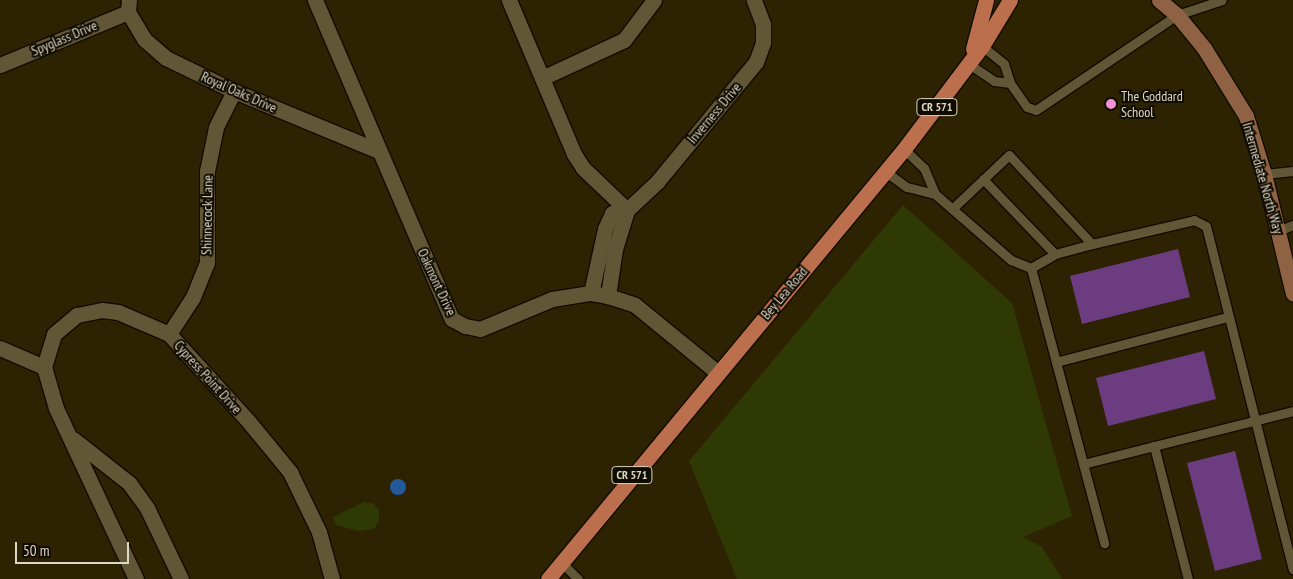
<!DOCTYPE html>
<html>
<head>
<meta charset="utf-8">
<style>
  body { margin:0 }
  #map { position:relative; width:1293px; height:579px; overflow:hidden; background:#2d2202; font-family:"PT Sans Narrow",sans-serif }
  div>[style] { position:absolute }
  .green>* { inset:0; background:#2f3904 }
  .water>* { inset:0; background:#21599a }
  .round { border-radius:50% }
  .building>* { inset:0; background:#6c3c81 }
  .roads { filter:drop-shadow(1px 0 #130c00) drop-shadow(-1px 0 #130c00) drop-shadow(0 1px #130c00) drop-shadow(0 -1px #130c00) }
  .lane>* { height:9px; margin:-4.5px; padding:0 4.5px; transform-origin:4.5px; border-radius:4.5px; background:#615636 }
  .street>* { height:15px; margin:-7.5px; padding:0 7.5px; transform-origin:7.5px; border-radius:7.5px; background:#615636 }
  .secondary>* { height:15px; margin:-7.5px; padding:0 7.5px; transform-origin:7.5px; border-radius:7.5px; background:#8e6242 }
  .primary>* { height:15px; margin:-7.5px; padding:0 7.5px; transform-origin:7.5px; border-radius:7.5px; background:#bc6f4d }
  .dots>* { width:14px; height:14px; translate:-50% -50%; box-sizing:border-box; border:2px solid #110c02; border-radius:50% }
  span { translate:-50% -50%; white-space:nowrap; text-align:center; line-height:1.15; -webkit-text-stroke:4px #110c02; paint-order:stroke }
  .shield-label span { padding:1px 4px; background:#110c02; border:1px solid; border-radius:4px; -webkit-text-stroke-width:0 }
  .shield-label { font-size:12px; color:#dcd6c4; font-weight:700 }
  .street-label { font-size:14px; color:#dcd6c4 }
  .poi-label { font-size:14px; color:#dcd6c4 }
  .left { translate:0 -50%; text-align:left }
  .scale { position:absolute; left:15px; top:542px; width:114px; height:22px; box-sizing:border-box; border:2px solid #dcd6c4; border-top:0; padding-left:6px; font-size:15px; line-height:18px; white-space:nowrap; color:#dcd6c4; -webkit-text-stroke:4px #110c02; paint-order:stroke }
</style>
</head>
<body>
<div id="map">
  <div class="green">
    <div style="clip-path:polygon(903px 205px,1012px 303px,1072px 516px,1023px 537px,1042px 547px,1062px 579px,737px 579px,689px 461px)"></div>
    <div style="clip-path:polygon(364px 502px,374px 504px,379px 510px,379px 521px,374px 529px,358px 531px,336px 525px,333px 517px)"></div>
  </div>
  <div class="water">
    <div class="round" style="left:390px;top:479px;width:16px;height:16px"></div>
  </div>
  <div class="building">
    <div style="clip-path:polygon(1178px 249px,1190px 297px,1082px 324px,1070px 276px)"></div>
    <div style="clip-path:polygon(1204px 351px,1216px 399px,1108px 426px,1096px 378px)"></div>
    <div style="clip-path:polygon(1235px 451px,1262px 559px,1215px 571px,1187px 463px)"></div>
  </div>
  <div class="roads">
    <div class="lane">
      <div style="left:982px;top:46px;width:28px;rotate:39deg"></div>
      <div style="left:1004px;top:64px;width:20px;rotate:72deg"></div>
      <div style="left:1010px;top:83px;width:29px;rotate:55deg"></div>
      <div style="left:1027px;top:107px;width:9px;rotate:18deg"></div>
      <div style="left:1036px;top:110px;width:170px;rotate:-34deg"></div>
      <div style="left:1177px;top:15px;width:47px;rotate:-18.4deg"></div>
      <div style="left:969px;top:64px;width:30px;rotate:34deg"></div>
      <div style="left:994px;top:81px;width:16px;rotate:7deg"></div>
      <div style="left:904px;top:149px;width:28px;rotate:44deg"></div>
      <div style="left:924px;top:168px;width:28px;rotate:67deg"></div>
      <div style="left:886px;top:172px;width:26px;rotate:36deg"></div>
      <div style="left:907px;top:187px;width:29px;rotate:14deg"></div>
      <div style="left:935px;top:194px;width:101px;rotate:41deg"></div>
      <div style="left:1011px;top:260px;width:22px;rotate:22deg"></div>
      <div style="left:1031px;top:268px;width:285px;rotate:75.1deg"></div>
      <div style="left:1264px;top:174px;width:29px;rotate:-6deg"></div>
      <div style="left:983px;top:179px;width:104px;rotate:46.2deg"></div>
      <div style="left:953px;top:208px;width:77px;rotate:-43.4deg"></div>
      <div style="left:1009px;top:155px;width:122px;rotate:47deg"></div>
      <div style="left:1092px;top:244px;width:105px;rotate:-13.2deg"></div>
      <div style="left:1194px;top:220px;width:13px;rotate:27deg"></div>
      <div style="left:1206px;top:226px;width:354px;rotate:75.8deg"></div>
      <div style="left:1278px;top:231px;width:16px;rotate:-22deg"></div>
      <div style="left:1031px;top:268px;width:28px;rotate:-30deg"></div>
      <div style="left:1055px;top:254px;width:38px;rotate:-15deg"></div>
      <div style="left:1056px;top:362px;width:178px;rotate:-14.7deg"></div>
      <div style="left:1154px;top:446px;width:143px;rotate:-14.1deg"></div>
      <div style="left:1083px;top:464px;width:73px;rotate:-14.2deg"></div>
      <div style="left:1154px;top:446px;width:137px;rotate:75.7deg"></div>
      <div style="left:561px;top:562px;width:24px;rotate:45deg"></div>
    </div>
    <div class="street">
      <div style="left:129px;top:0;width:12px;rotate:95deg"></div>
      <div style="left:128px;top:12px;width:31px;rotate:59deg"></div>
      <div style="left:144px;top:39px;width:29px;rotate:41deg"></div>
      <div style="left:166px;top:58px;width:76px;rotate:25.9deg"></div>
      <div style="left:234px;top:91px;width:157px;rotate:22.5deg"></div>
      <div style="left:315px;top:0;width:347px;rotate:66.8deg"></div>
      <div style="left:452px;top:319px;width:15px;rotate:28deg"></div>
      <div style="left:465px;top:326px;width:15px;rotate:11deg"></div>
      <div style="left:480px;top:329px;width:78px;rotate:-22.6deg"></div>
      <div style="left:552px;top:299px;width:39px;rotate:-9deg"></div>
      <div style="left:591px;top:293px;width:17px;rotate:10deg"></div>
      <div style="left:608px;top:296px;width:28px;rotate:18deg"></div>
      <div style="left:635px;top:305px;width:106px;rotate:39.3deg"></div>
      <div style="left:509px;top:0;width:167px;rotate:67.1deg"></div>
      <div style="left:574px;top:154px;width:17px;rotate:57deg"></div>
      <div style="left:583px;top:168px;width:61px;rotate:43.7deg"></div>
      <div style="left:627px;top:210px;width:41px;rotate:-43deg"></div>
      <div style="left:657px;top:182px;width:156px;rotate:-50.5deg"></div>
      <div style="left:756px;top:62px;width:20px;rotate:-70deg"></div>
      <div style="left:763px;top:43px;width:19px;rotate:-90deg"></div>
      <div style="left:763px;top:24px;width:26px;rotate:-111deg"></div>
      <div style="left:0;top:65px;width:139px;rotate:-22.5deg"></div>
      <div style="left:542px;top:78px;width:90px;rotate:-24.9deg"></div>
      <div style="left:624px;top:40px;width:50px;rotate:-53.1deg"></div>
      <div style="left:591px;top:293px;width:66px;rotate:-77.7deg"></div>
      <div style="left:605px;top:229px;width:17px;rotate:-66deg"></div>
      <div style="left:612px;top:213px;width:15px;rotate:-11deg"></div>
      <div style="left:627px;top:210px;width:41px;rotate:107.1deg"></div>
      <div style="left:615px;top:249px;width:48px;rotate:98.5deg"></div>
      <div style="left:169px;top:334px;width:44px;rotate:-57deg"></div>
      <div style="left:193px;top:297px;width:37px;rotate:-68deg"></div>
      <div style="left:207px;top:263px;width:92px;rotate:-90deg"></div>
      <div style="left:207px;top:171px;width:45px;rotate:-78.4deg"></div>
      <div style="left:216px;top:127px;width:40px;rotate:-63.4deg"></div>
      <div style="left:0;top:348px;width:48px;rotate:23.4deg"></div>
      <div style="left:73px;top:439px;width:71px;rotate:38.2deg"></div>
      <div style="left:129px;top:483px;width:31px;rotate:54deg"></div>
      <div style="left:147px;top:508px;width:79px;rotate:64.4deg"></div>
      <div style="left:136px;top:579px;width:189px;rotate:-115.1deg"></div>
      <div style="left:56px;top:408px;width:43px;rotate:-106.3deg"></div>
      <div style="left:44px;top:367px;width:34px;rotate:-73deg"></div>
      <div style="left:54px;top:334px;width:30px;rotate:-40deg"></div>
      <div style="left:77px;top:315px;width:25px;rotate:-11deg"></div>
      <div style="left:102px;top:310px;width:16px;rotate:7deg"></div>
      <div style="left:118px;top:312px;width:56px;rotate:23.3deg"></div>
      <div style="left:169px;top:334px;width:119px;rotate:47.7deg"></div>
      <div style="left:249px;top:422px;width:65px;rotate:50.6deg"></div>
      <div style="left:290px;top:472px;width:67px;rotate:64.2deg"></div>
      <div style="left:319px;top:532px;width:49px;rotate:74.5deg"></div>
    </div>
    <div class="secondary">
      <div style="left:1159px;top:0;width:23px;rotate:40deg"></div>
      <div style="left:1177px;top:15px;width:43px;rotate:50.7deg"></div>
      <div style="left:1204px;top:48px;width:80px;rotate:58.3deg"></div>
      <div style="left:1246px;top:116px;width:61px;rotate:72.8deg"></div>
      <div style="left:1264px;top:174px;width:123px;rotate:76.4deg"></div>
    </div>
    <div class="primary">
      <div style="left:973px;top:49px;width:51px;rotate:-75.1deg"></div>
      <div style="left:548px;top:579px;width:558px;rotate:-50.38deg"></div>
      <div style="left:904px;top:149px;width:129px;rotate:-52.9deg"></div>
      <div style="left:982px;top:46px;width:54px;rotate:-58.7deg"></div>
    </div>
  </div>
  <div class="dots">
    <div style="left:1111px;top:104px;background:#f491d4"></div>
  </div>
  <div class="shield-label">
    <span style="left:937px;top:107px">CR 571</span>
    <span style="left:632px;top:475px">CR 571</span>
  </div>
  <div class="street-label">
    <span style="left:64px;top:38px;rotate:-23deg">Spyglass Drive</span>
    <span style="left:239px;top:92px;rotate:24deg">Royal Oaks Drive</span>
    <span style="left:714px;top:113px;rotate:-50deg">Inverness Drive</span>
    <span style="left:1263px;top:178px;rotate:74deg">Intermediate North Way</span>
    <span style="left:207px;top:215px;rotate:-89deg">Shinnecock Lane</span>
    <span style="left:437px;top:282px;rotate:65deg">Oakmont Drive</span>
    <span style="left:784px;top:293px;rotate:-50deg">Bey Lea Road</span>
    <span style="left:208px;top:377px;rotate:48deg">Cypress Point Drive</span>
  </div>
  <div class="poi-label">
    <span class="left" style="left:1121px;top:104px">The Goddard<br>School</span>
  </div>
  <div class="scale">50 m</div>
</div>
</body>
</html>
